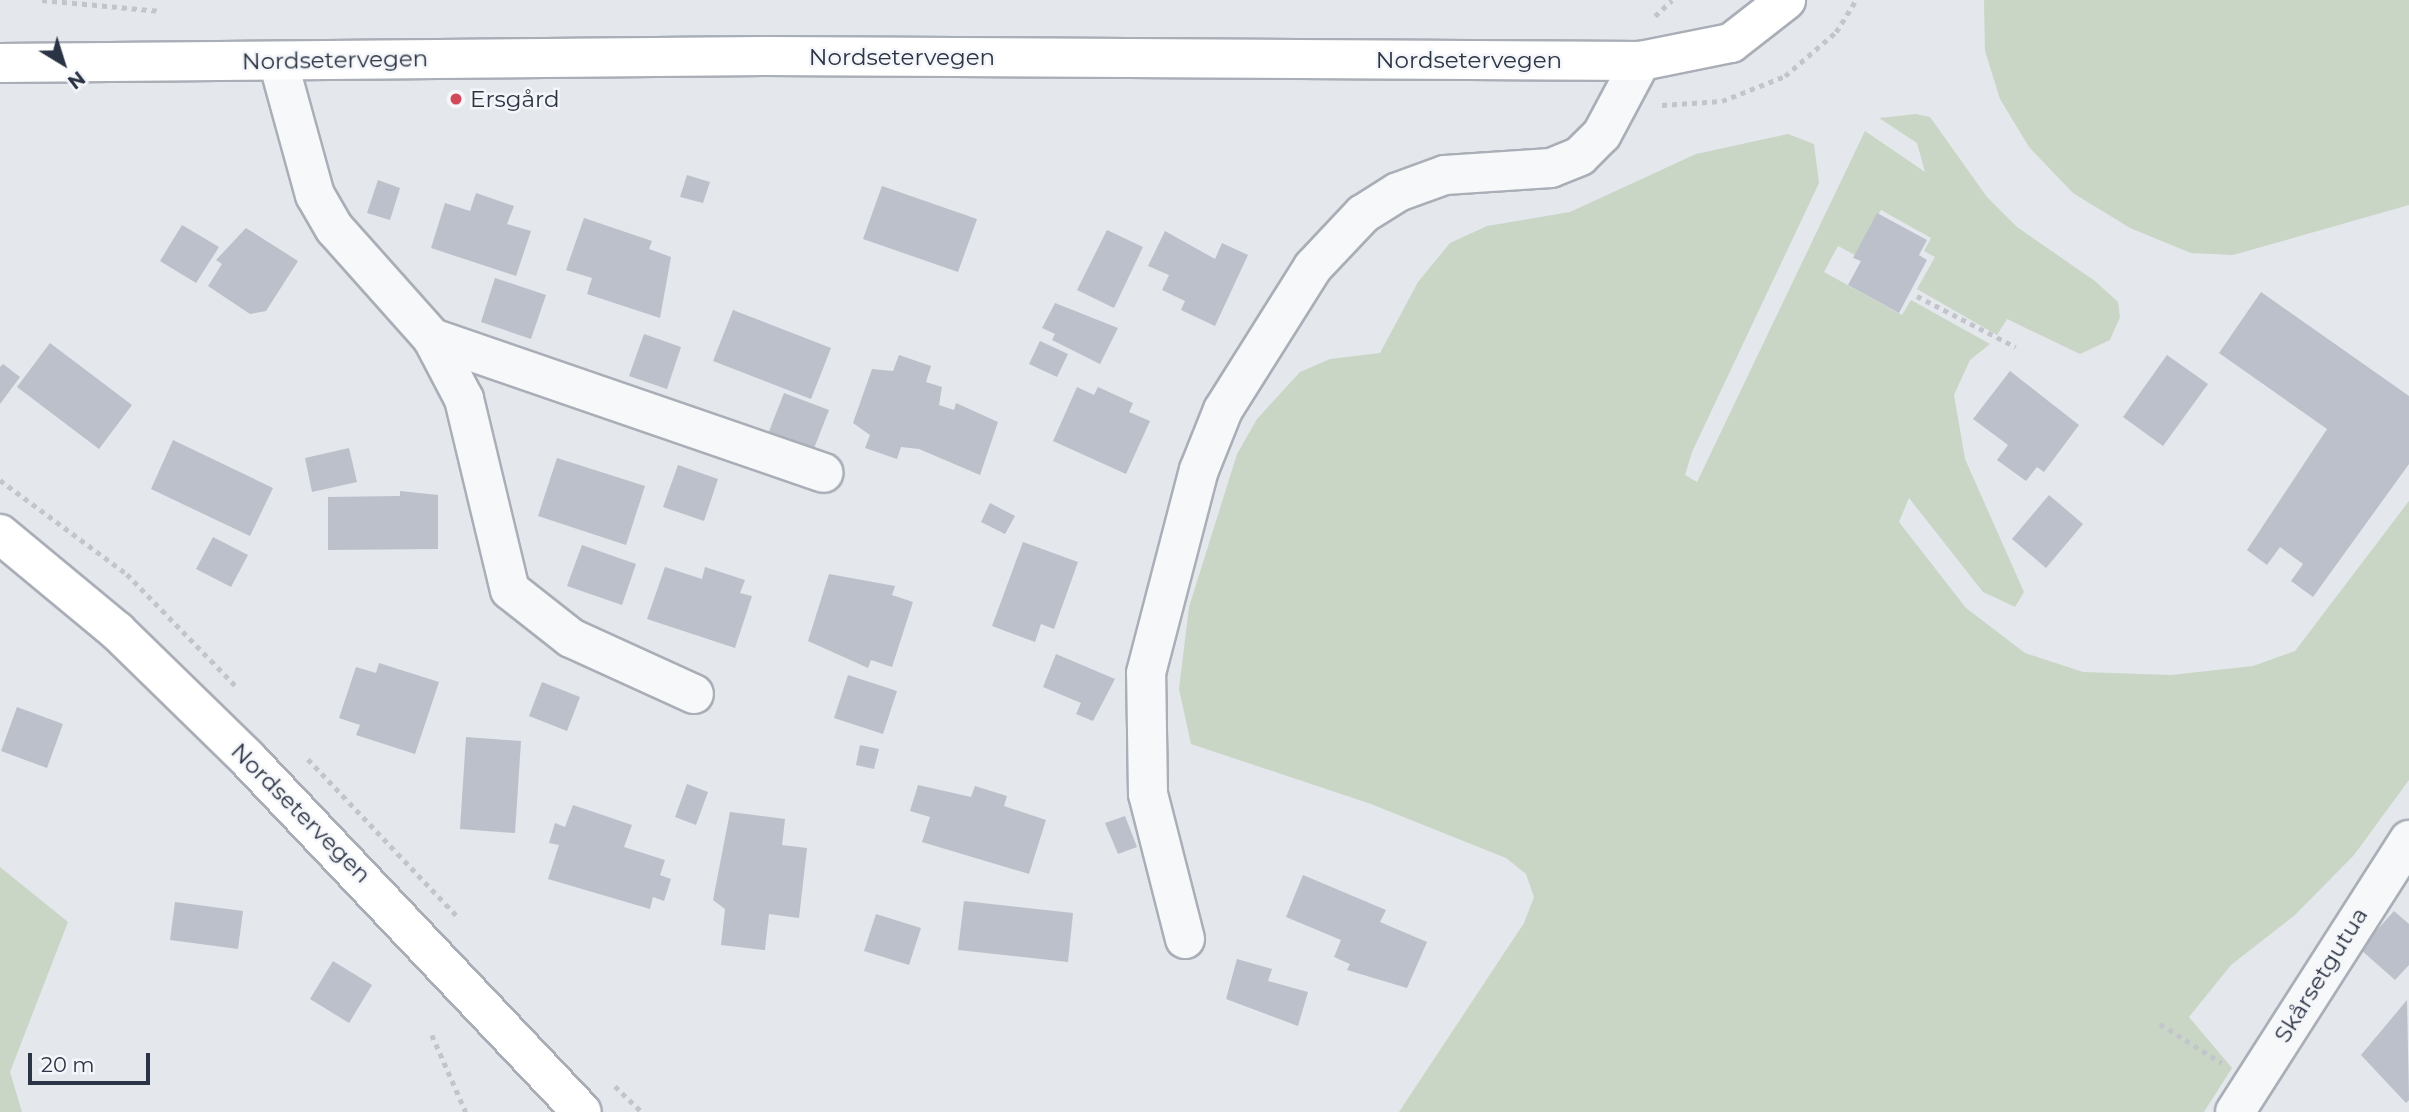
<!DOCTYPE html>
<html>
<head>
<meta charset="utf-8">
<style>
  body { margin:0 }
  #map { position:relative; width:2409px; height:1112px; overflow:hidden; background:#e4e7ec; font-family:Montserrat,sans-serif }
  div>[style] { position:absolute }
  .green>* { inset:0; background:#c9d6c5 }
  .building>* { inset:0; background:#bbc0ca }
  .path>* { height:4.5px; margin-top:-2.25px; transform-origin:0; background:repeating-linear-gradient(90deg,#c2c5cb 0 5px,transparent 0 10px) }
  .roads { filter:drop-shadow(2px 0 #a9aeb7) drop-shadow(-2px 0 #a9aeb7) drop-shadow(0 2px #a9aeb7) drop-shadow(0 -2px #a9aeb7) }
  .street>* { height:38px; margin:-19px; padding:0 19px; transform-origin:19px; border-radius:19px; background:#f7f8fa }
  .secondary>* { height:38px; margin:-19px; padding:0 19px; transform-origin:19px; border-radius:19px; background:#fff }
  .dots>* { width:19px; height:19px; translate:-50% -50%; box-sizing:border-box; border:4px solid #f4f6f9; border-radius:50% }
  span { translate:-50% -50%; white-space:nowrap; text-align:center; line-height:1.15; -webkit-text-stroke:5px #f4f6f9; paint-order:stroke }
  .street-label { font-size:23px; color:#2b3445 }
  .poi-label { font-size:23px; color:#2b3445 }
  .left { translate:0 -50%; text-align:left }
  .north { position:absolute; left:28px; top:28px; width:70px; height:70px; -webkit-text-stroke:5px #f4f6f9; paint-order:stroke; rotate:142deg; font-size:19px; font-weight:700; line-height:28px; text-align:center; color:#2b3445 }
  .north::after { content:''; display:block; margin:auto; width:24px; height:32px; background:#2b3445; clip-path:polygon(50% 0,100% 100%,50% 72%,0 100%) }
  .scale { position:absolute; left:28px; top:1053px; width:122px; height:32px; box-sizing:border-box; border:4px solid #2b3445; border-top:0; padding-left:9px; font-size:21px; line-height:24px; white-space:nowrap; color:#2b3445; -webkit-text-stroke:5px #f4f6f9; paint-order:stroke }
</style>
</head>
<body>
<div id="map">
  <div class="green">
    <div style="clip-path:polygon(1984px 0,2409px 0,2409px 205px,2233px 255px,2191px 253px,2130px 228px,2073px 193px,2029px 147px,2000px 99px,1985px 51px)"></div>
    <div style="clip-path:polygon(1916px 114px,1930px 117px,1987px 197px,2017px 227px,2095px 281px,2118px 302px,2120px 317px,2110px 340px,2080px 354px,2007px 319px,1997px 335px,1917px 289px,1935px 257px,1924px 251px,1931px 238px,1881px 210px,1855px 255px,1838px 246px,1824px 272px,1902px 315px,1911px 300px,1990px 344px,1970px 360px,1954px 395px,1965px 459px,2024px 592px,2015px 607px,1983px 592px,1909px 498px,1899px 522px,1966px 608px,2025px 653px,2083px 672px,2171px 675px,2253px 666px,2295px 651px,2409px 501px,2409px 780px,2354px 855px,2295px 915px,2231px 965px,2189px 1017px,2232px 1068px,2204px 1112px,1399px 1112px,1524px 923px,1534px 897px,1526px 874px,1506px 858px,1371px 804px,1191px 744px,1179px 689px,1189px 607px,1237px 454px,1257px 419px,1300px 372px,1330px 359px,1380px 353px,1418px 282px,1450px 243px,1487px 226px,1570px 212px,1696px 154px,1788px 134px,1814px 144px,1819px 183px,1692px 452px,1685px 475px,1697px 482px,1865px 131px,1925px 172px,1917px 143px,1879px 118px)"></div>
    <div style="clip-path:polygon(0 867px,68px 922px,10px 1072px,22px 1112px,0 1112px)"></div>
  </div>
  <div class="building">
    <div style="clip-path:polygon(687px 175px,710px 182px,703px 203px,680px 197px)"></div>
    <div style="clip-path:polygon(378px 180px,400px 188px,390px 220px,367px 213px)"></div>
    <div style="clip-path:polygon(882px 186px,977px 219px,958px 272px,863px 239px)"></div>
    <div style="clip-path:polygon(476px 193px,514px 206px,507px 224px,531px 231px,516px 276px,431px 248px,445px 203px,470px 211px)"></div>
    <div style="clip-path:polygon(1877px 213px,1927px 240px,1919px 255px,1927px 260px,1899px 313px,1848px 285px,1861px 261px,1853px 258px)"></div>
    <div style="clip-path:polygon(584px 218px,652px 241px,649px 249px,671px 257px,660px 318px,587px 294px,592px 278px,566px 270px)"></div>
    <div style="clip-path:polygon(182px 225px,219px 247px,196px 283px,160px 261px)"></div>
    <div style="clip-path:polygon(246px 228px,298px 261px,266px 311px,250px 314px,208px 286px,222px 264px,216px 260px)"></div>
    <div style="clip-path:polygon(1107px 230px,1143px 247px,1114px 308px,1077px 290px)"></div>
    <div style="clip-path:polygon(1165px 231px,1215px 259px,1222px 243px,1248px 255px,1215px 326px,1181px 310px,1185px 301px,1162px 290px,1169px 275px,1148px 266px)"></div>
    <div style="clip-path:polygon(495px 278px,546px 295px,531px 339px,481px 322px)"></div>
    <div style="clip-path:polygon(2261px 292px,2409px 396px,2409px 464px,2313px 597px,2291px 581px,2303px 564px,2280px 547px,2267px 565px,2247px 550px,2327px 429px,2219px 353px)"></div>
    <div style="clip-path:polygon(1055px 303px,1118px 328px,1100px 364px,1052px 340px,1055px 334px,1042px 328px)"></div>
    <div style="clip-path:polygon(733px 310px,831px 348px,811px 399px,713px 361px)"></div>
    <div style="clip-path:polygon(644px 334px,681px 347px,667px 389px,629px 376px)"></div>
    <div style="clip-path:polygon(1040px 341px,1068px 354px,1057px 377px,1029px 364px)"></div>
    <div style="clip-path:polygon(50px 343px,132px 405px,99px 449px,17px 387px)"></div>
    <div style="clip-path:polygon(899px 355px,931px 366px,926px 382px,942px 387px,939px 405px,954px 410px,956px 403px,998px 422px,980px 475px,919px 449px,901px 447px,897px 459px,865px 448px,870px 435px,853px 423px,872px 369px,893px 371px)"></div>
    <div style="clip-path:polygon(2167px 355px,2208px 384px,2163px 446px,2123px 417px)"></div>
    <div style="clip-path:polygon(3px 364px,20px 377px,0 404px,0 367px)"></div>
    <div style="clip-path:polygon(2010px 371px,2079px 425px,2044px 472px,2037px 467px,2026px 481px,1997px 460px,2008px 445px,1973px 419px)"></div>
    <div style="clip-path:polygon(1077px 387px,1094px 395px,1098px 387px,1133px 403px,1129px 412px,1150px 421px,1126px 474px,1053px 441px)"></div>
    <div style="clip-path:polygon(784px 393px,829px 410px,813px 451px,768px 434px)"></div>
    <div style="clip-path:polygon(173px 440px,273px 488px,250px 536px,151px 489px)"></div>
    <div style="clip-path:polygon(349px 448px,357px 482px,312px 492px,305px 458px)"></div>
    <div style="clip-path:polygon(557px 458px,645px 486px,626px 545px,538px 516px)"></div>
    <div style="clip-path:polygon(678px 465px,718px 479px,704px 521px,663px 507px)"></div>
    <div style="clip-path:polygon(400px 491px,438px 495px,438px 549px,328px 550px,328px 497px,400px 496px)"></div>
    <div style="clip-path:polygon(2049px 495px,2083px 524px,2046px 568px,2012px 539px)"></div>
    <div style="clip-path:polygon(990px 503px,1015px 516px,1005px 534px,981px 522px)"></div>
    <div style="clip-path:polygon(213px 537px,248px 555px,231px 587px,196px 569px)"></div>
    <div style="clip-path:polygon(1023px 542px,1078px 562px,1054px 629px,1041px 624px,1035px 642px,992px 626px)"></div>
    <div style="clip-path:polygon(582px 545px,636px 564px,622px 605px,567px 586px)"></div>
    <div style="clip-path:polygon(665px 567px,702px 579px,705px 567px,745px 580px,740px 593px,752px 596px,735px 648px,647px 619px)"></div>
    <div style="clip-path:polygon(829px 574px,895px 586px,892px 595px,913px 602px,892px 667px,871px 660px,868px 668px,808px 641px)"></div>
    <div style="clip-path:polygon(1056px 654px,1115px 679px,1093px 721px,1076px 714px,1081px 703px,1043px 687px)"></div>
    <div style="clip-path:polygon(379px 663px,439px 682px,415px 754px,356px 735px,360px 725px,339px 718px,356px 667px,376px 673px)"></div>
    <div style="clip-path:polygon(848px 675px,897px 691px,883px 734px,834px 718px)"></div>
    <div style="clip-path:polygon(542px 682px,580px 697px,567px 731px,529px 716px)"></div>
    <div style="clip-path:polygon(17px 707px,63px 724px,47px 768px,1px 751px)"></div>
    <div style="clip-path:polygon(466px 737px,521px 741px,515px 833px,460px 829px)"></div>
    <div style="clip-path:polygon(860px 745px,879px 749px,874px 769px,856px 765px)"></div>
    <div style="clip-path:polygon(687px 784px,708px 792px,696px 825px,675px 817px)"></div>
    <div style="clip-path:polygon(918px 785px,971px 797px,975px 786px,1007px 796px,1004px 806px,1046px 820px,1029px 874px,922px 842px,930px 817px,910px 811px)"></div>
    <div style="clip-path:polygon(573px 805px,632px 825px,624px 847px,665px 860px,660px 875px,671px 879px,664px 901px,653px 897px,650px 909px,548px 879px,559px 845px,549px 843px,555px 823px,565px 827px)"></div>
    <div style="clip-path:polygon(730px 812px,785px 819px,782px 845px,807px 848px,799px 918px,769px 914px,765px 950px,721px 945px,725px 909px,713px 900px)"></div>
    <div style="clip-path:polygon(1125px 816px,1137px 847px,1118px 854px,1105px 823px)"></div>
    <div style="clip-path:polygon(1303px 875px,1386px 910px,1380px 922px,1427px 942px,1407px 988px,1347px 970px,1350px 964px,1334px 957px,1341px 940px,1286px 917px)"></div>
    <div style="clip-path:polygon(964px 901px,1073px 913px,1068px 962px,958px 950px)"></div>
    <div style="clip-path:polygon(175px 902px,243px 911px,238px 949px,170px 940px)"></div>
    <div style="clip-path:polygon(2394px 911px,2409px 924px,2409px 965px,2395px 980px,2360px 949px)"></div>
    <div style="clip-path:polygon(876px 914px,921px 928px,909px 965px,864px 951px)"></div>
    <div style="clip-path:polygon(1237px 959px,1272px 969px,1268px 981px,1308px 992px,1298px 1026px,1226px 999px)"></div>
    <div style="clip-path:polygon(333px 961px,372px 985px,349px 1023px,310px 999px)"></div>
    <div style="clip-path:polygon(2407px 1000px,2409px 1100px,2406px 1103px,2361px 1055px)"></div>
  </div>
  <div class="path">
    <div style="left:42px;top:0;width:119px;rotate:5.3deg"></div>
    <div style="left:1655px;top:16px;width:23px;rotate:-43deg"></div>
    <div style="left:1662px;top:105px;width:60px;rotate:-3.8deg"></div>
    <div style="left:1722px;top:101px;width:68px;rotate:-21.6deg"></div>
    <div style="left:1785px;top:76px;width:67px;rotate:-40.8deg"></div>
    <div style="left:1836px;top:32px;width:38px;rotate:-58deg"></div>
    <div style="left:1917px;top:296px;width:111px;rotate:27.3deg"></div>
    <div style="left:0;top:480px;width:158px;rotate:36.5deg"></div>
    <div style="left:127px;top:574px;width:159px;rotate:45.8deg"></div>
    <div style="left:308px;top:759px;width:219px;rotate:46.5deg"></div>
    <div style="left:2160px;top:1024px;width:73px;rotate:32.2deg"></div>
    <div style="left:432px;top:1035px;width:84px;rotate:66.2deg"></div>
    <div style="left:615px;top:1086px;width:37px;rotate:44deg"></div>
  </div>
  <div class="roads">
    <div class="street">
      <div style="left:278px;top:61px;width:139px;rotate:74.6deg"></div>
      <div style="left:315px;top:195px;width:39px;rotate:60deg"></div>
      <div style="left:335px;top:229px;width:146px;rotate:48.3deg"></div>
      <div style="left:432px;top:338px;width:69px;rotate:62.3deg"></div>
      <div style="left:464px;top:399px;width:196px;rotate:76.5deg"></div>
      <div style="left:510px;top:590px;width:78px;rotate:38.2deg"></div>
      <div style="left:571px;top:638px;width:135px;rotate:24.5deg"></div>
      <div style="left:432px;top:338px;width:414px;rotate:19deg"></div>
      <div style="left:1185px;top:939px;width:150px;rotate:-104.3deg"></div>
      <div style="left:1148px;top:794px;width:121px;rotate:-90.9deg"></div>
      <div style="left:1146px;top:673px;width:210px;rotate:-75.4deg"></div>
      <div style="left:1199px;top:470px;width:65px;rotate:-68.2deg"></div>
      <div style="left:1223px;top:410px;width:169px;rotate:-57.8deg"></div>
      <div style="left:1313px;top:267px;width:73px;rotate:-46.7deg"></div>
      <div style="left:1363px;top:214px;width:41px;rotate:-32.2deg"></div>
      <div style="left:1398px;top:192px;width:50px;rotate:-19.9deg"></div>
      <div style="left:1445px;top:175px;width:106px;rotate:-3.8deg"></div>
      <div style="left:1551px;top:168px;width:31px;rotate:-22deg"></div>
      <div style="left:1580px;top:156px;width:31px;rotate:-45deg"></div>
      <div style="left:1602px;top:134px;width:83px;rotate:-61.9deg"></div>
      <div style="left:2235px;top:1112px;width:323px;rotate:-57.4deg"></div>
    </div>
    <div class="secondary">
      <div style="left:0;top:63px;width:765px;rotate:-0.52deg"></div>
      <div style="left:765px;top:56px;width:876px;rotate:0.33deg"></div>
      <div style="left:1641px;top:61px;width:92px;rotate:-11.3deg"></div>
      <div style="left:1731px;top:43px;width:70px;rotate:-38deg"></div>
      <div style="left:0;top:534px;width:152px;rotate:39.7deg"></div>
      <div style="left:117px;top:631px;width:182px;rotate:44.3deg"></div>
      <div style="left:247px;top:758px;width:487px;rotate:46.6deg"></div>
    </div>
  </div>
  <div class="dots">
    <div style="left:456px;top:99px;background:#d1495b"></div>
  </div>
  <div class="street-label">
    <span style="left:902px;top:57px">Nordsetervegen</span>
    <span style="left:335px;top:60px;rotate:-1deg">Nordsetervegen</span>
    <span style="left:1469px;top:60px">Nordsetervegen</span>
    <span style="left:301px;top:813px;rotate:45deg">Nordsetervegen</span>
    <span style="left:2321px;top:975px;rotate:-58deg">Skårsetgutua</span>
  </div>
  <div class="poi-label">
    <span class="left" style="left:470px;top:99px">Ersgård</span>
  </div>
  <div class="north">N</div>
  <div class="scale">20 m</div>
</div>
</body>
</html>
